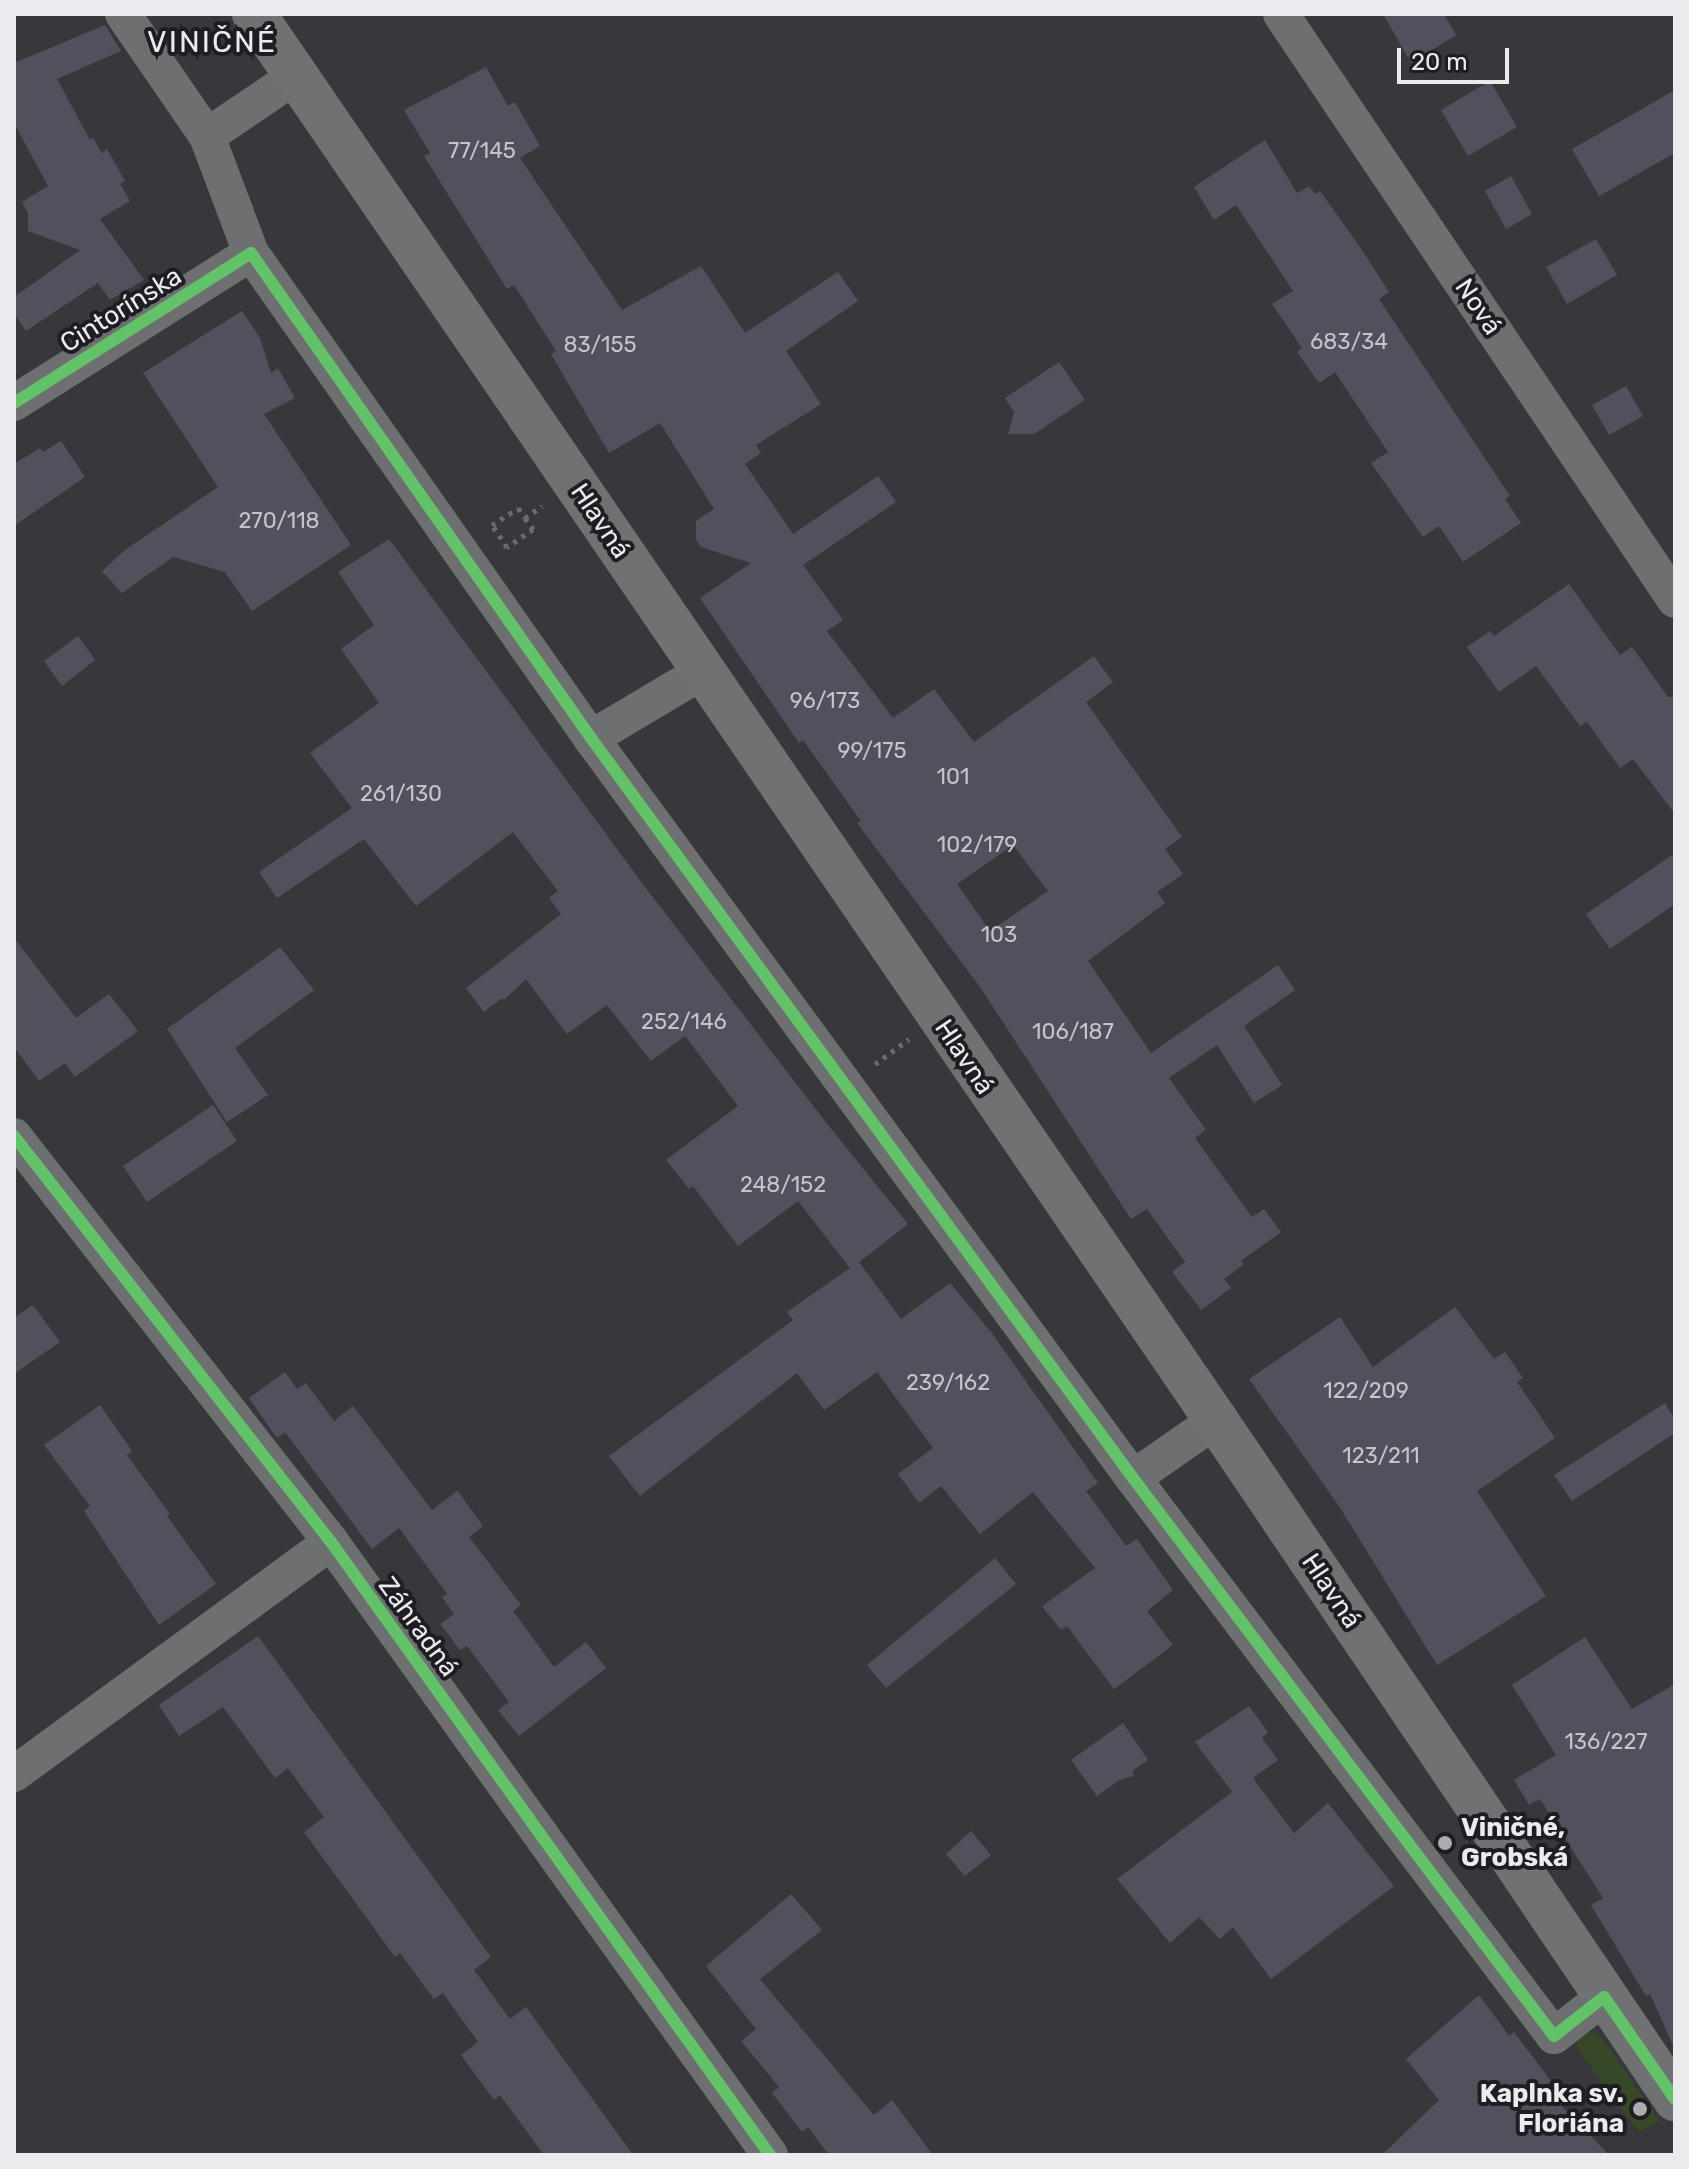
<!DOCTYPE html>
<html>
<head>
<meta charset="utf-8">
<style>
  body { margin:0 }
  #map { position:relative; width:1689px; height:2169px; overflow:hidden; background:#38383c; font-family:Rubik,sans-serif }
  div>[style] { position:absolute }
  .green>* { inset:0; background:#364826 }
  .building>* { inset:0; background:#51505c }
  .path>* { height:5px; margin-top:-2.5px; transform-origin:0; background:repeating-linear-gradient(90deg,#6b6c6e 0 4px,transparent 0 10px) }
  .minor>* { height:36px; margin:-18px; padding:0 18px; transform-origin:18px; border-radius:18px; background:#6e6f71 }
  .secondary>* { height:44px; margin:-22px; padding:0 22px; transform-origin:22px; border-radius:22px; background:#707173 }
  .cycleway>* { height:12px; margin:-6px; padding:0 6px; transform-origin:6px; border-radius:6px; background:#61c268 }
  .dots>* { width:22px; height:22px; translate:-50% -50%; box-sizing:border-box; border:4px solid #1e1e22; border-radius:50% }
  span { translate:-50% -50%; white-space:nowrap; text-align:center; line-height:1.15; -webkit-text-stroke:8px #1e1e22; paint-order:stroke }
  .number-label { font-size:22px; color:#c4c4ca }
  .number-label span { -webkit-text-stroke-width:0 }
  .street-label { font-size:26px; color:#eaeaef }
  .poi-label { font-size:26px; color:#eaeaef; font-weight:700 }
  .left { translate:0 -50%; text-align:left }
  .right { translate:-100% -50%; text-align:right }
  .quarter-label { font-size:30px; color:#eaeaef; letter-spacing:2px }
  .frame { position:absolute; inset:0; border:16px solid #eaeaef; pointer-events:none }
  .scale { position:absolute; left:1397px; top:48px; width:112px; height:36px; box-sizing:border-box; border:4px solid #eaeaef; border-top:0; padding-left:10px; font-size:24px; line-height:28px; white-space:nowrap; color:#eaeaef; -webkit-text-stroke:6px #1e1e22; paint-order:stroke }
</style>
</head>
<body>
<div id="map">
  <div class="green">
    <div style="clip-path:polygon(1584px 2030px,1600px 2035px,1659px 2121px,1639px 2132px,1577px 2048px,1577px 2037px)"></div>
  </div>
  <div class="building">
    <div style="clip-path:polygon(1383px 14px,1444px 14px,1456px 35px,1411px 63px)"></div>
    <div style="clip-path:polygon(105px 25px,121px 51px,57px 79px,90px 140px,93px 138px,102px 153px,107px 149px,125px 181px,120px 184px,130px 201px,100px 219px,144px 280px,110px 300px,98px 283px,26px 331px,14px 313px,14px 297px,80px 250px,28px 231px,28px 213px,22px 202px,48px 186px,14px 123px,14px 63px)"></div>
    <div style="clip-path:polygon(evenodd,486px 67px,508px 106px,515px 102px,540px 146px,520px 158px,622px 310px,701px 266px,745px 333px,838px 272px,858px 301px,786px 351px,821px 404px,756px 445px,761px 453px,745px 464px,793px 534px,878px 476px,896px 502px,803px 565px,843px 620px,827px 631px,893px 718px,934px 689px,974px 742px,1094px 656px,1113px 682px,1086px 702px,1182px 837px,1165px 849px,1183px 874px,1157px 892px,1165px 903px,1088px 961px,1151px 1053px,1278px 965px,1295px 990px,1244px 1026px,1282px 1085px,1254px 1103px,1217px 1045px,1169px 1078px,1206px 1130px,1195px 1138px,1252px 1217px,1264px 1209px,1281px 1232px,1241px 1261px,1244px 1264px,1224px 1279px,1231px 1288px,1201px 1310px,1172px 1272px,1185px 1262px,1147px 1209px,1131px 1219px,980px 987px,857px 823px,861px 821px,803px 740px,799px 743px,700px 598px,751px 563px,701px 547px,696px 539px,696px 521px,714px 509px,660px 423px,609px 453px,551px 354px,556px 351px,514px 285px,507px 289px,424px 156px,430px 153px,404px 110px,486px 67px,1013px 845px,1048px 891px,990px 931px,957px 884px,1013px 845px)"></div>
    <div style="clip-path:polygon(1490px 81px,1517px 127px,1468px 156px,1441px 110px)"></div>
    <div style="clip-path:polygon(1675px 90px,1675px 153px,1599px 196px,1572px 149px)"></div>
    <div style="clip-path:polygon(1265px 140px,1297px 193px,1309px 186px,1315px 194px,1320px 191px,1360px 247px,1389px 292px,1379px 299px,1510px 496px,1505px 499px,1521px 523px,1463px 562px,1439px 526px,1423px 537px,1371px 463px,1388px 452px,1335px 372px,1319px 383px,1297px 352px,1302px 348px,1272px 304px,1293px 291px,1236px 205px,1214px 220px,1194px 187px)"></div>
    <div style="clip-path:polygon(1511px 176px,1532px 214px,1506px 229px,1485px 191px)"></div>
    <div style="clip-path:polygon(1596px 239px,1617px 275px,1567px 304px,1546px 267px)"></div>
    <div style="clip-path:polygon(242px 311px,260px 338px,271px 373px,278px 368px,295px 398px,264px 414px,351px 545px,252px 611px,225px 572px,173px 557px,122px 593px,102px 571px,125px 550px,218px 487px,143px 373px)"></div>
    <div style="clip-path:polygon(1059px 362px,1085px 400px,1034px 434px,1008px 434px,1014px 412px,1005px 398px)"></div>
    <div style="clip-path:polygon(1626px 386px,1643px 416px,1609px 435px,1592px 405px)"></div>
    <div style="clip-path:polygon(61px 441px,85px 477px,14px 526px,14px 464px,40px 448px,43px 452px)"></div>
    <div style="clip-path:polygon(389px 539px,645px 887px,828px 1125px,908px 1224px,853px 1267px,859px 1262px,901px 1319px,950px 1283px,991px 1332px,1098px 1483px,1086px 1491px,1126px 1546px,1137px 1539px,1173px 1590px,1147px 1611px,1173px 1645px,1114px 1689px,1067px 1626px,1061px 1630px,1042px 1606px,1095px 1568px,1033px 1492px,980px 1534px,941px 1486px,919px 1503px,898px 1474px,933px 1448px,877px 1372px,824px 1410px,797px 1373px,640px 1496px,609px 1456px,793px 1320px,787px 1312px,850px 1268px,798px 1201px,738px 1246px,693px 1186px,689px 1189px,666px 1160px,738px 1106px,685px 1036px,651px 1061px,607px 1005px,567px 1034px,526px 979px,504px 1000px,502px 998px,484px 1012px,466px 988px,561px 914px,549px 898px,558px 891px,513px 832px,416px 906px,364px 839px,277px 898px,259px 872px,352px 808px,310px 753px,379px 703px,341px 649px,374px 625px,338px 572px)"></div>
    <div style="clip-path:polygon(1569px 584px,1620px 655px,1632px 647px,1668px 697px,1675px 697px,1675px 814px,1633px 759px,1620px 768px,1587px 722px,1580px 726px,1536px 666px,1499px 692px,1467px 647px,1490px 631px,1494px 636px)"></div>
    <div style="clip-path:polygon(78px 636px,95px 660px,62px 686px,44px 661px)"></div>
    <div style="clip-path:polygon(1675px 853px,1675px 904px,1610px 949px,1586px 914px)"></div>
    <div style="clip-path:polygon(14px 938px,76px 1018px,109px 994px,138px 1031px,75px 1077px,65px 1063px,39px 1081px,14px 1047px)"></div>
    <div style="clip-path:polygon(280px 947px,314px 990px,235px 1048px,268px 1095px,227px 1122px,167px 1029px)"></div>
    <div style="clip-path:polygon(213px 1105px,237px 1141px,147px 1202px,123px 1166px)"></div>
    <div style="clip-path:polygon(33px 1305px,60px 1342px,14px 1374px,14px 1318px)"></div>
    <div style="clip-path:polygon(1455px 1307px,1494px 1359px,1505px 1352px,1523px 1378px,1517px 1382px,1555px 1438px,1477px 1491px,1546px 1596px,1437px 1665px,1339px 1506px,1249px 1379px,1340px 1317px,1373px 1367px)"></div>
    <div style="clip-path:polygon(285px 1372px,297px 1389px,306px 1383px,334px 1421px,353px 1406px,432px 1510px,457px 1491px,460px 1494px,483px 1526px,469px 1537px,521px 1605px,513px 1611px,554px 1667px,586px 1642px,606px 1668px,519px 1736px,498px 1710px,509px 1702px,467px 1646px,460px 1650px,440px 1624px,454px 1614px,442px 1597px,447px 1594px,399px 1528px,372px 1549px,285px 1432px,277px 1438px,249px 1398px)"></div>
    <div style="clip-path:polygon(1665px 1403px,1675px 1420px,1675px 1433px,1572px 1501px,1554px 1475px)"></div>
    <div style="clip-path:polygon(100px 1405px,132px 1451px,127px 1455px,170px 1514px,167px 1516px,216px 1584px,159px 1625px,84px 1511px,90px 1506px,44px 1445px)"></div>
    <div style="clip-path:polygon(995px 1558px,1016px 1584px,886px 1688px,867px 1665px)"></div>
    <div style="clip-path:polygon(258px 1636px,491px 1957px,474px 1970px,510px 2019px,526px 2007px,633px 2155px,544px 2155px,500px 2095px,494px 2100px,461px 2055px,478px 2042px,443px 1993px,434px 1999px,400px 1953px,395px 1957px,304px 1832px,324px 1817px,288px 1768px,275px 1778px,223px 1707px,179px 1736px,159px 1705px)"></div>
    <div style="clip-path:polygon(1585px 1637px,1632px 1709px,1675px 1684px,1675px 2050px,1650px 1994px,1646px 1996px,1591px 1905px,1603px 1898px,1540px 1799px,1529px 1805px,1514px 1780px,1556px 1755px,1512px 1685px)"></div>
    <div style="clip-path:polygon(1249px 1706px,1268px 1732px,1262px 1738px,1278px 1760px,1253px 1778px,1294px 1833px,1328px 1803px,1394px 1886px,1271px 1979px,1233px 1927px,1220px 1939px,1199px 1917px,1170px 1943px,1117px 1879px,1232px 1792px,1195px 1742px)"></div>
    <div style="clip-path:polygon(1123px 1723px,1148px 1760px,1132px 1771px,1134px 1776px,1119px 1780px,1097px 1796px,1071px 1760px)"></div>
    <div style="clip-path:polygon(971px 1831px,991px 1855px,965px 1876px,946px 1854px)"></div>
    <div style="clip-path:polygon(791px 1894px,822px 1930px,760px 1979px,874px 2115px,892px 2100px,933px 2155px,829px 2155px,808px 2127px,802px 2132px,772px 2093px,779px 2087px,741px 2041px,756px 2029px,706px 1966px)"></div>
    <div style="clip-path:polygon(1479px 1995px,1509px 2036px,1514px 2032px,1551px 2081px,1543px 2087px,1609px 2155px,1382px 2155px,1439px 2100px,1406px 2059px)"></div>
  </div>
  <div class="path">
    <div style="left:525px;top:518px;width:14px;rotate:54deg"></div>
    <div style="left:533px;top:529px;width:32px;rotate:145deg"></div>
    <div style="left:507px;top:547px;width:27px;rotate:-124deg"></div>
    <div style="left:492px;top:525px;width:31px;rotate:-33deg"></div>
    <div style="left:518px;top:508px;width:12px;rotate:55deg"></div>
    <div style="left:525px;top:518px;width:21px;rotate:-35deg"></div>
    <div style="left:875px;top:1064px;width:42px;rotate:-36.3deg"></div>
  </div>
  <div class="minor">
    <div style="left:123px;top:14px;width:148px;rotate:55.5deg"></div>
    <div style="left:207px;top:136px;width:125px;rotate:69.4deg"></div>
    <div style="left:251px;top:253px;width:592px;rotate:54.97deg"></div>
    <div style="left:591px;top:738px;width:917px;rotate:53.78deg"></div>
    <div style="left:1133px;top:1478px;width:699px;rotate:52.97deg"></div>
    <div style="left:1554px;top:2036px;width:63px;rotate:-38deg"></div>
    <div style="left:1281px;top:14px;width:706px;rotate:56.08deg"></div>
    <div style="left:207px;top:136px;width:107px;rotate:-34deg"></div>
    <div style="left:14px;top:403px;width:280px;rotate:-32.3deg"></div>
    <div style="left:591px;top:738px;width:129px;rotate:-30.7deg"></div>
    <div style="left:14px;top:1136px;width:515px;rotate:52.02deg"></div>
    <div style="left:331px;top:1542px;width:754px;rotate:54.39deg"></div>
    <div style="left:1133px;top:1478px;width:101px;rotate:-34.9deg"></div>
    <div style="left:14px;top:1774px;width:393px;rotate:-36.2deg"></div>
  </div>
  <div class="secondary">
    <div style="left:254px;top:14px;width:1704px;rotate:55.62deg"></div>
    <div style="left:1216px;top:1420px;width:820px;rotate:55.94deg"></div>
  </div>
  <div class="cycleway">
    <div style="left:14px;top:403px;width:280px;rotate:-32.3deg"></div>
    <div style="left:251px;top:253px;width:592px;rotate:54.97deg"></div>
    <div style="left:591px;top:738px;width:917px;rotate:53.78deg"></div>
    <div style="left:1133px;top:1478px;width:699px;rotate:52.97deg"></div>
    <div style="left:1554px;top:2036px;width:63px;rotate:-38deg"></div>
    <div style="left:1604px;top:1997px;width:124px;rotate:55.2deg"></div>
    <div style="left:14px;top:1136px;width:515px;rotate:52.02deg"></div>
    <div style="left:331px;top:1542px;width:754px;rotate:54.39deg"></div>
  </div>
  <div class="dots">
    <div style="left:1445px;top:1843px;background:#acacb0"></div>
    <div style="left:1640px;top:2109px;background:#acacb0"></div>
  </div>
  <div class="number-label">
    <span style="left:482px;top:151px">77/145</span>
    <span style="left:1349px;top:342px">683/34</span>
    <span style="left:600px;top:345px">83/155</span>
    <span style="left:279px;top:521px">270/118</span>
    <span style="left:825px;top:701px">96/173</span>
    <span style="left:872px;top:751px">99/175</span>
    <span style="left:953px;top:777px">101</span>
    <span style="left:401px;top:794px">261/130</span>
    <span style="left:977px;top:845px">102/179</span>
    <span style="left:999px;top:935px">103</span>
    <span style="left:684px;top:1022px">252/146</span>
    <span style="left:1073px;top:1032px">106/187</span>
    <span style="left:783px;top:1185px">248/152</span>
    <span style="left:948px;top:1383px">239/162</span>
    <span style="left:1366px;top:1391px">122/209</span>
    <span style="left:1381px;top:1456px">123/211</span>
    <span style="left:1606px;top:1742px">136/227</span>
  </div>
  <div class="street-label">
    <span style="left:1478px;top:307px;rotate:56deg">Nová</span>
    <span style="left:121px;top:310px;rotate:-32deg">Cintorínska</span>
    <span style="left:600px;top:521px;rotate:56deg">Hlavná</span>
    <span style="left:964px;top:1057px;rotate:56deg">Hlavná</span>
    <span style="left:1331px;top:1591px;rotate:56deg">Hlavná</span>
    <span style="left:418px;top:1627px;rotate:54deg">Záhradná</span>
  </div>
  <div class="poi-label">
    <span class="left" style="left:1461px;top:1843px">Viničné,<br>Grobská</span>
    <span class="right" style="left:1624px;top:2109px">Kaplnka sv.<br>Floriána</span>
  </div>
  <div class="quarter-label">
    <span style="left:212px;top:42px">VINIČNÉ</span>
  </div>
  <div class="frame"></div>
  <div class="scale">20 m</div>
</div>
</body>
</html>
